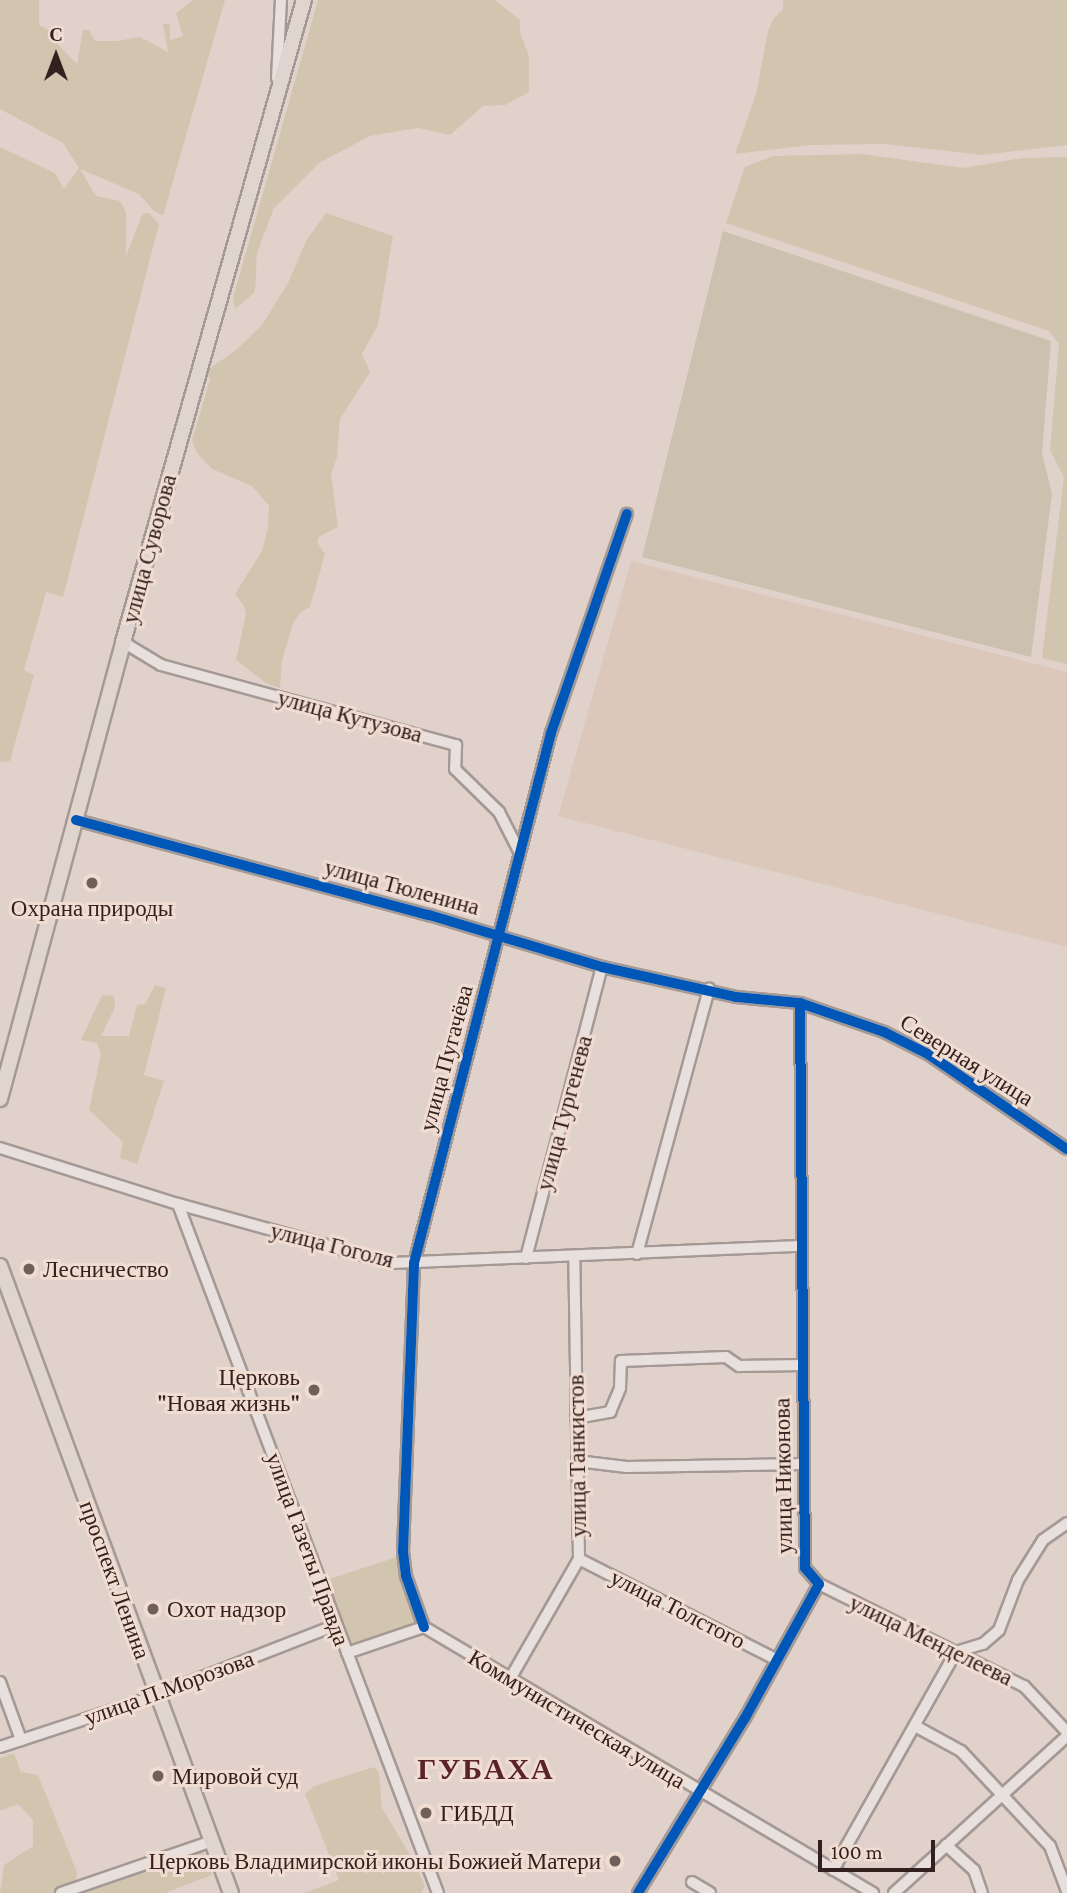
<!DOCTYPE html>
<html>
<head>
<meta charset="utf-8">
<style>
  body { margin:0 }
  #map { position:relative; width:1067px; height:1893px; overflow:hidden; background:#e0d2cb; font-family:"Crimson Pro",serif }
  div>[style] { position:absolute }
  .farmland>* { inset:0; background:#dbc8ba }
  .green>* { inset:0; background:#d1c5b0 }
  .cemetery>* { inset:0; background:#ccc0ae }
  .roads { filter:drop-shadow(2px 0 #a59995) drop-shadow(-2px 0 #a59995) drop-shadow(0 2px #a59995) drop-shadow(0 -2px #a59995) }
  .minor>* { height:10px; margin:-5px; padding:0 5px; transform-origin:5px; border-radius:5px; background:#e8e0dc }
  .major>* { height:14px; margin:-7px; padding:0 7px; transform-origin:7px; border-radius:7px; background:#dfd4ce }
  .cycleway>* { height:10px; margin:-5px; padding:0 5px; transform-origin:5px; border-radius:5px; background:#0057b8 }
  .dots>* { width:19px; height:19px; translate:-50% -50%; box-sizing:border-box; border:4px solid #f1dcd2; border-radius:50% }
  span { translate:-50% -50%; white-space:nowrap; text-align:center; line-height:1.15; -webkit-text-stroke:6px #f1dcd2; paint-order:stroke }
  .street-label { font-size:23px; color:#32211e }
  .poi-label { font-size:23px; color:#32211e }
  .left { translate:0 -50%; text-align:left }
  .right { translate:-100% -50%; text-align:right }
  .district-label { font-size:30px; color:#5a232c; font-weight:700; letter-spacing:2px }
  .north { position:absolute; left:21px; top:21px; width:70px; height:70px; -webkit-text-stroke:5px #f1dcd2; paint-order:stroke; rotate:0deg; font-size:19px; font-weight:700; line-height:28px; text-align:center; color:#32211e }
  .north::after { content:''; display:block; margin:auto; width:24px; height:32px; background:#32211e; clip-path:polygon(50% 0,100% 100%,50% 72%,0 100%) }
  .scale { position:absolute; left:818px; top:1840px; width:117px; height:32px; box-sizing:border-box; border:4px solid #32211e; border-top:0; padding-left:9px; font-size:21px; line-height:24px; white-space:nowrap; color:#32211e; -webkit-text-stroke:5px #f1dcd2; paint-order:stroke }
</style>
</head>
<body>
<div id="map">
  <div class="farmland">
    <div style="clip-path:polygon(631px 561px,1067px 672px,1067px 947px,558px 816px)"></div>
  </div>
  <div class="green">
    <div style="clip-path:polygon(0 0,39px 0,39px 25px,51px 31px,60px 47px,77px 64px,83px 30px,89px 30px,95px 41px,117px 41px,140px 37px,168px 52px,163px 24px,170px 24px,170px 40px,183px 36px,176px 13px,193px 0,225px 0,163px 216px,153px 210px,139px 194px,80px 169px,96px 196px,120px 201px,126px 212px,126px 256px,143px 213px,149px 213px,159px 224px,63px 597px,46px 592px,24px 670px,34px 675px,10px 761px,0 762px,0 147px,55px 173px,64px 189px,79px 168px,63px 143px,0 109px)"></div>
    <div style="clip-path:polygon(318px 0,495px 0,520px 20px,520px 32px,529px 56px,529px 92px,505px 105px,483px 106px,450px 135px,418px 128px,370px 136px,319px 163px,274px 208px,257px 253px,255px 292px,235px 309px,233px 298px)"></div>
    <div style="clip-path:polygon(783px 0,1067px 0,1067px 145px,983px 155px,885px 144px,810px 145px,735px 154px,756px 94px,768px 31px,774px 18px,783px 10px)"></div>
    <div style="clip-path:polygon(862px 154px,963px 168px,1023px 158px,1067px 157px,1067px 664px,1042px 658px,1064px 477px,1050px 450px,1059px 344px,1049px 331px,726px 223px,745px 167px,773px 156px)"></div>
    <div style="clip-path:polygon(326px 213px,393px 236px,378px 325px,362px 354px,370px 372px,340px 419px,337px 457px,331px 474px,338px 527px,320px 536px,317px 542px,325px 554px,310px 607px,300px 613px,293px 623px,282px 661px,280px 688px,266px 683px,236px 660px,246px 614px,244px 606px,235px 594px,262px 551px,268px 528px,269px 506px,252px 486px,212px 469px,197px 453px,192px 440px,210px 380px,206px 371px,236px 350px,262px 325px,288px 283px,306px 241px)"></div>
    <div style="clip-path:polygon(155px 985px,166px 988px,144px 1075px,164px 1081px,137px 1164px,120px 1158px,123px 1142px,89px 1110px,101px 1054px,97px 1043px,81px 1040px,102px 995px,114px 996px,115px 1007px,101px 1036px,129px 1036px,137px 1005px,145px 1004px)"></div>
    <div style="clip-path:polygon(400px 1556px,418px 1625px,348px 1648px,326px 1580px)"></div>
    <div style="clip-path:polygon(14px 1753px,21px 1772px,38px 1775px,77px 1872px,76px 1883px,55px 1893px,0 1893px,4px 1865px,33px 1846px,33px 1820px,18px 1804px,0 1811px,0 1758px)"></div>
    <div style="clip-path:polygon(374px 1767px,379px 1772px,382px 1808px,413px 1860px,425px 1886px,421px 1893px,304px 1893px,339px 1880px,305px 1794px,314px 1786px)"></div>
    <div style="clip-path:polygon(201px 1844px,212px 1875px,165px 1893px,65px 1893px)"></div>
  </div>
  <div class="cemetery">
    <div style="clip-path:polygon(723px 231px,1051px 341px,1042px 453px,1052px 494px,1031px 657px,642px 557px)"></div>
  </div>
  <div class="roads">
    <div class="minor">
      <div style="left:277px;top:78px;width:78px;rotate:-87.1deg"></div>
      <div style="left:123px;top:642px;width:44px;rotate:31.2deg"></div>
      <div style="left:161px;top:665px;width:306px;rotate:15.2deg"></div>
      <div style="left:456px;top:745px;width:24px;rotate:92deg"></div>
      <div style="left:455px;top:769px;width:62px;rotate:44.3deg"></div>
      <div style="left:499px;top:812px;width:44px;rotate:62.9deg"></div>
      <div style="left:76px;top:820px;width:366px;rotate:15.1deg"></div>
      <div style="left:429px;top:915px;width:181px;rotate:16.7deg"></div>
      <div style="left:602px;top:967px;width:137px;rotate:12.6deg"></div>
      <div style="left:736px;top:997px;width:64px;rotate:5.4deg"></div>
      <div style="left:800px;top:1003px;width:89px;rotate:19deg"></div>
      <div style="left:884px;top:1032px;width:49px;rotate:26.6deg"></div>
      <div style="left:928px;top:1054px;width:168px;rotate:34.4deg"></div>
      <div style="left:0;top:1148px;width:187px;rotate:17.5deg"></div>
      <div style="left:178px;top:1204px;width:221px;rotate:15.5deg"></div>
      <div style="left:391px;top:1263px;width:410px;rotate:-2.4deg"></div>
      <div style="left:178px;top:1204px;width:736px;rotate:69.33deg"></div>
      <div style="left:637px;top:1254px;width:275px;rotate:-74.8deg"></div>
      <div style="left:526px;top:1258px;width:301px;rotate:-75.4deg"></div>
      <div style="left:576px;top:1418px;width:35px;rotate:-10deg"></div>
      <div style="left:610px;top:1412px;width:26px;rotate:-67deg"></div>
      <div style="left:620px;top:1388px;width:27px;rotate:-88deg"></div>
      <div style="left:621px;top:1361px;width:105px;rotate:-2.2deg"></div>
      <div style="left:726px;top:1357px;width:16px;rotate:35deg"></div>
      <div style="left:739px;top:1366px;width:64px;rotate:-0.9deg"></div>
      <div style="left:577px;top:1461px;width:50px;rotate:6.8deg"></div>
      <div style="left:627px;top:1467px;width:177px;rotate:-1deg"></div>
      <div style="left:579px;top:1559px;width:222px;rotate:27deg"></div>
      <div style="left:819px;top:1584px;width:229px;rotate:26.5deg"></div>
      <div style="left:1024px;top:1686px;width:63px;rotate:46.9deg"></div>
      <div style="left:424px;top:1627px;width:54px;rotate:-109.4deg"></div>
      <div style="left:406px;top:1576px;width:25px;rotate:-97deg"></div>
      <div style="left:403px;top:1551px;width:288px;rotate:-87.8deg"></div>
      <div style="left:414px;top:1263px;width:547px;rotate:-75.51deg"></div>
      <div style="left:551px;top:733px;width:232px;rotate:-70.9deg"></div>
      <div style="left:347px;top:1653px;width:81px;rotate:-18.7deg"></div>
      <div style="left:424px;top:1627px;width:522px;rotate:30.64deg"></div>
      <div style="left:510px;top:1679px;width:138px;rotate:-60.1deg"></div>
      <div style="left:579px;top:1559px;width:302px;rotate:-90.9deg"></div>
      <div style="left:0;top:1682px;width:62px;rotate:70.1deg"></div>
      <div style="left:915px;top:1726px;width:52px;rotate:28.5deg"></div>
      <div style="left:961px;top:1751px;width:130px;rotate:46.9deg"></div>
      <div style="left:1050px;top:1846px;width:48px;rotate:69.3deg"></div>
      <div style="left:0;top:1747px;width:154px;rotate:-18.2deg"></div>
      <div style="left:146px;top:1699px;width:204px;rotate:-21.3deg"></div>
      <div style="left:946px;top:1845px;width:38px;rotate:42deg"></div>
      <div style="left:974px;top:1870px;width:24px;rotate:71deg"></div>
      <div style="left:833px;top:1870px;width:250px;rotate:-60.6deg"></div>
      <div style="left:956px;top:1652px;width:28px;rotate:-17deg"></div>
      <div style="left:983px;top:1644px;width:21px;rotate:-41deg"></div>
      <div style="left:999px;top:1630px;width:53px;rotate:-69.2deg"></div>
      <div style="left:1018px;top:1580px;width:47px;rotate:-58deg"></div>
      <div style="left:1043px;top:1540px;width:29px;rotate:-35deg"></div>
      <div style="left:692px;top:1882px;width:21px;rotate:31deg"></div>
      <div style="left:61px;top:1893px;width:160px;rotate:-19deg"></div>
      <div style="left:638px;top:1893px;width:205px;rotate:-58.6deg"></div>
      <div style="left:745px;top:1718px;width:153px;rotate:-61.1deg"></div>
      <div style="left:819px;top:1584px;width:21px;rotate:-131deg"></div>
      <div style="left:805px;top:1568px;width:565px;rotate:-90.51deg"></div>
      <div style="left:894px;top:1893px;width:234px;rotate:-42.2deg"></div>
    </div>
    <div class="major">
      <div style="left:0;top:1099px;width:473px;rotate:-74.9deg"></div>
      <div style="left:123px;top:642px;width:667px;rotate:-74.26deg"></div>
      <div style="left:0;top:1266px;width:668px;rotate:69.78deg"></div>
    </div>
  </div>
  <div class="cycleway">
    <div style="left:76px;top:820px;width:366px;rotate:15.1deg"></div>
    <div style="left:429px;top:915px;width:181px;rotate:16.7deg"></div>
    <div style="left:602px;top:967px;width:137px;rotate:12.6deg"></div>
    <div style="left:736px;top:997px;width:64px;rotate:5.4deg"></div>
    <div style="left:800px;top:1003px;width:89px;rotate:19deg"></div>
    <div style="left:884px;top:1032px;width:49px;rotate:26.6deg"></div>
    <div style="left:928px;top:1054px;width:168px;rotate:34.4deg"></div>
    <div style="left:424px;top:1627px;width:54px;rotate:-109.4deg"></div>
    <div style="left:406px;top:1576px;width:25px;rotate:-97deg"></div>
    <div style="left:403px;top:1551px;width:288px;rotate:-87.8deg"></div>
    <div style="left:414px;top:1263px;width:547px;rotate:-75.51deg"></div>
    <div style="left:551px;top:733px;width:232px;rotate:-70.9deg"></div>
    <div style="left:638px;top:1893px;width:205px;rotate:-58.6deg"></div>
    <div style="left:745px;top:1718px;width:153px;rotate:-61.1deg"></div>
    <div style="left:819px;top:1584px;width:21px;rotate:-131deg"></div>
    <div style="left:805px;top:1568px;width:565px;rotate:-90.51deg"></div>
  </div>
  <div class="dots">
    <div style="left:92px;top:883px;background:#6f5f5b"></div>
    <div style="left:29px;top:1269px;background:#6f5f5b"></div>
    <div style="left:314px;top:1390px;background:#6f5f5b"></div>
    <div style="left:153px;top:1609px;background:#6f5f5b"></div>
    <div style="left:158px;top:1776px;background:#6f5f5b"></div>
    <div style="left:426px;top:1813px;background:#6f5f5b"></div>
    <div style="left:615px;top:1861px;background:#6f5f5b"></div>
  </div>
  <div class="street-label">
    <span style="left:149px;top:549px;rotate:-75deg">улица Суворова</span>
    <span style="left:350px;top:716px;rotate:15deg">улица Кутузова</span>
    <span style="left:402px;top:887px;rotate:15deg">улица Тюленина</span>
    <span style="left:446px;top:1058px;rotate:-75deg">улица Пугачёва</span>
    <span style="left:967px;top:1060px;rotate:32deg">Северная улица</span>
    <span style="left:564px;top:1113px;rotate:-75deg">улица Тургенева</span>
    <span style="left:332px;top:1245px;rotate:14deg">улица Гоголя</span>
    <span style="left:577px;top:1456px;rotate:-91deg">улица Танкистов</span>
    <span style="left:783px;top:1476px;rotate:-91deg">улица Никонова</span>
    <span style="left:308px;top:1549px;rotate:70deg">улица Газеты Правда</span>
    <span style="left:115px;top:1580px;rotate:70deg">проспект Ленина</span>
    <span style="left:678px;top:1609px;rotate:27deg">улица Толстого</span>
    <span style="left:931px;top:1640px;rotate:26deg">улица Менделеева</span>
    <span style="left:169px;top:1688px;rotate:-20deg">улица П.Морозова</span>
    <span style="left:577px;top:1719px;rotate:31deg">Коммунистическая улица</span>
  </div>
  <div class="poi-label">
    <span style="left:92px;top:908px">Охрана природы</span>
    <span class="left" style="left:43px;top:1269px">Лесничество</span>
    <span class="right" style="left:300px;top:1390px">Церковь<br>"Новая жизнь"</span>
    <span class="left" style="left:167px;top:1609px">Охот надзор</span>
    <span class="left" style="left:172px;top:1776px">Мировой суд</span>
    <span class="left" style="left:440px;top:1813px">ГИБДД</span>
    <span class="right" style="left:601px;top:1861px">Церковь Владимирской иконы Божией Матери</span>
  </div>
  <div class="district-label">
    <span style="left:486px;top:1769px">ГУБАХА</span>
  </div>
  <div class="north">С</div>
  <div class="scale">100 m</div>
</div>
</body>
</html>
